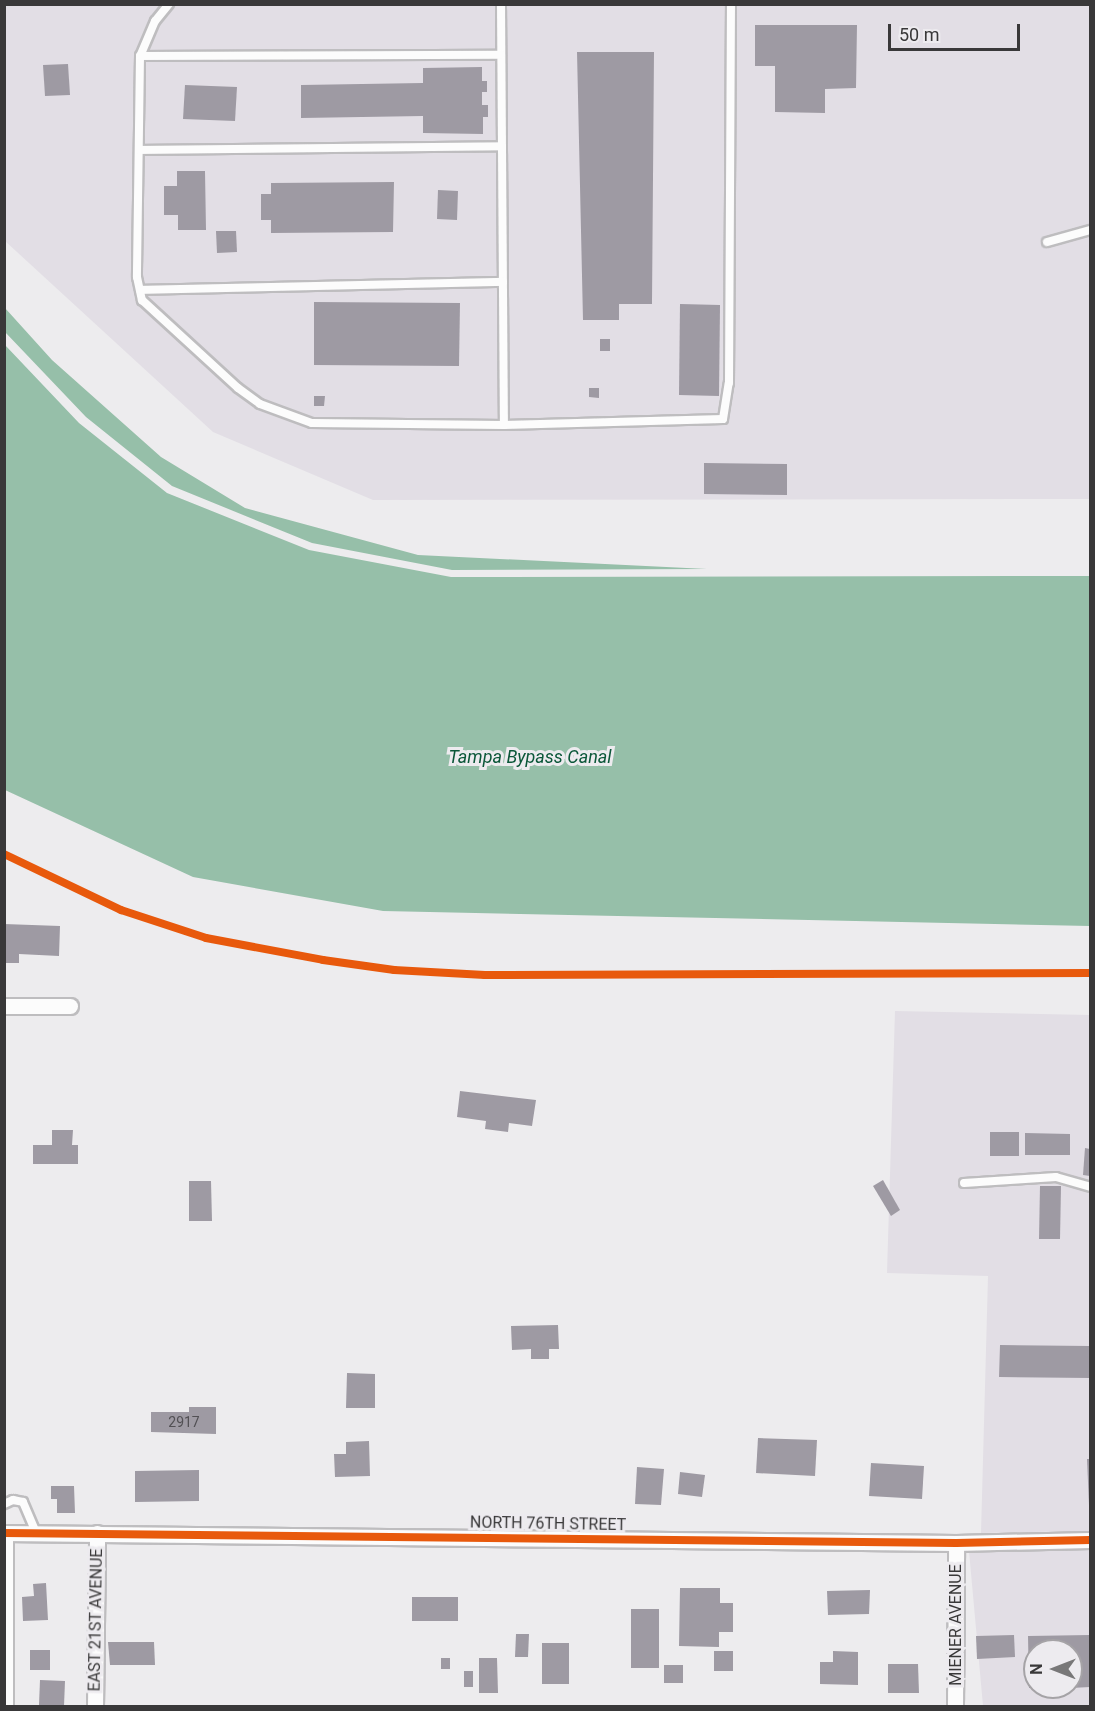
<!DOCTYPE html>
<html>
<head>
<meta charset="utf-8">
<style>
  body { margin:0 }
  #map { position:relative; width:1095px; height:1711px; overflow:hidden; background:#edecee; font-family:Roboto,sans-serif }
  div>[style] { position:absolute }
  .built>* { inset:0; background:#e2dee5 }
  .water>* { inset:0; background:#96bfa9 }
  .building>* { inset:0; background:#9e9aa3 }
  .path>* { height:3px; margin-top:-1.5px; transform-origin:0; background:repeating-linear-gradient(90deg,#cdcdce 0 4.5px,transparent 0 7.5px) }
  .roads { filter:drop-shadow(2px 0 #bebdbf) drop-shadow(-2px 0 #bebdbf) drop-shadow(0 2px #bebdbf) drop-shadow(0 -2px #bebdbf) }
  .service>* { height:8px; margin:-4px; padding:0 4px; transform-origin:4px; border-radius:4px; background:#fcfcfc }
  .minor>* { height:15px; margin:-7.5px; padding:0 7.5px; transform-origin:7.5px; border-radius:7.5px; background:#fcfcfc }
  .cycleway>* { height:8px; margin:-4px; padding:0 4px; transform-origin:4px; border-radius:4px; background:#e8590c }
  span { translate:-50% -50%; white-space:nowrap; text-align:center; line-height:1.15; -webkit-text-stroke:6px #edebef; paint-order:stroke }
  .number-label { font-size:14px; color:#525054 }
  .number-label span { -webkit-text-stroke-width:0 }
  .street-label { font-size:16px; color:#393839 }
  .water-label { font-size:18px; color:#0b5739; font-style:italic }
  .frame { position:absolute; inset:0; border:6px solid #393839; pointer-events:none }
  .north { position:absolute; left:1023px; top:1639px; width:60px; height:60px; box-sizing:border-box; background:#edebef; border:2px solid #a5a3a6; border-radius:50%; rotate:270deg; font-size:16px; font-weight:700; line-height:24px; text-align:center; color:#393839 }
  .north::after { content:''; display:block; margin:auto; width:21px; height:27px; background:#787778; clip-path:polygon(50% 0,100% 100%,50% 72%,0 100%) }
  .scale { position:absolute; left:888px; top:24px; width:132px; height:27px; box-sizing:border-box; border:3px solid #393839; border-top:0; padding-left:8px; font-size:18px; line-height:21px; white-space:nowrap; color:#393839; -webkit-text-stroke:4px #edebef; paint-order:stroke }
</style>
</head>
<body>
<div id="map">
  <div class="built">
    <div style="clip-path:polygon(4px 5px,1090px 5px,1090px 499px,373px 500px,213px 432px,5px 241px)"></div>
    <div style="clip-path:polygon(895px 1011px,1090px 1015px,1090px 1531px,981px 1533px,988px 1276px,887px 1273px)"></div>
    <div style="clip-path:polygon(evenodd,1090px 1549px,1090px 1706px,983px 1706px,969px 1551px,1090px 1549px,1035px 1651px,1071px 1651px,1071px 1687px,1035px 1687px,1035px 1651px)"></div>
  </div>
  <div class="water">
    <div style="clip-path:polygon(5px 308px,52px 360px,161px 457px,245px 508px,418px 555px,707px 569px,452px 570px,312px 543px,172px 486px,86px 417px,5px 332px)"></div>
    <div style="clip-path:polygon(5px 345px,79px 423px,167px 493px,309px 550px,451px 577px,1090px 576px,1090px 926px,383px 911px,193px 877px,5px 790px)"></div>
  </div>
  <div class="building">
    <div style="clip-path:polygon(755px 25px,857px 25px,856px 88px,825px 89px,825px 113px,775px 112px,775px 66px,755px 66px)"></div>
    <div style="clip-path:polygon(577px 52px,654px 52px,652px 304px,619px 304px,619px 320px,583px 320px)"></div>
    <div style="clip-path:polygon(68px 64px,70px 95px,45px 96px,43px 65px)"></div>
    <div style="clip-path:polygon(482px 67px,482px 81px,487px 81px,487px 92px,482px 92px,482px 105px,488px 105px,488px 117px,483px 117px,483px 134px,423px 133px,423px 116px,301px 118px,301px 85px,423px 83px,423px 68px)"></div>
    <div style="clip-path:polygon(185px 85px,237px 87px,235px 121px,183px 119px)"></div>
    <div style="clip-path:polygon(177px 171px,205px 171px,206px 230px,178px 230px,178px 215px,164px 215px,164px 186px,177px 186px)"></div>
    <div style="clip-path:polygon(394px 182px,393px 232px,271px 233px,271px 220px,261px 220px,261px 194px,271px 194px,271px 183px)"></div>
    <div style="clip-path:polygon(438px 190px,458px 191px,457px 220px,437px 219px)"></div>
    <div style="clip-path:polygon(216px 231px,236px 231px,237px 252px,217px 253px)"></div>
    <div style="clip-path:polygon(314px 302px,460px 303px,459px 366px,314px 365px)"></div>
    <div style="clip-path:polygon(680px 304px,720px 305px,719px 396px,679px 395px)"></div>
    <div style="clip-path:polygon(600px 339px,610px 339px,610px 351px,600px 351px)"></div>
    <div style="clip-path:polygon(589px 388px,599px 388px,599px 398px,589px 397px)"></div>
    <div style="clip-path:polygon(314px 396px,325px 396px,324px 406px,314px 406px)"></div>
    <div style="clip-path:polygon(704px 463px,787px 464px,787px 495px,704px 494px)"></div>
    <div style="clip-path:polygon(4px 924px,60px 926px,59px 956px,19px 954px,19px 963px,4px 963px)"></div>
    <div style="clip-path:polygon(460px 1091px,536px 1100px,532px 1126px,509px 1123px,508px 1132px,485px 1129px,486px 1121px,457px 1117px)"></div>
    <div style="clip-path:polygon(52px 1130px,73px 1130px,72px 1145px,78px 1145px,78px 1164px,33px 1164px,33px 1145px,52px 1145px)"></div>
    <div style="clip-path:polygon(990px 1132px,1019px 1132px,1019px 1156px,990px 1156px)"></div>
    <div style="clip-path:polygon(1025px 1133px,1070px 1134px,1070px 1155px,1025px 1155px)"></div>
    <div style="clip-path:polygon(1085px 1148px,1090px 1149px,1090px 1176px,1083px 1175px)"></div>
    <div style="clip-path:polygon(883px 1180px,900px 1210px,891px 1216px,873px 1186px)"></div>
    <div style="clip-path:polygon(189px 1181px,211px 1181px,212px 1221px,189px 1221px)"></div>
    <div style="clip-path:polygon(1040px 1186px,1061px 1186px,1060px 1239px,1039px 1239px)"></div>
    <div style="clip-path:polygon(558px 1325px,559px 1349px,549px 1349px,549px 1359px,531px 1359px,531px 1349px,512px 1350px,511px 1326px)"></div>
    <div style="clip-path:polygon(1000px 1345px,1090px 1346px,1090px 1378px,999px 1377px)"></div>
    <div style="clip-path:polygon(347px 1373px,375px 1374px,375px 1408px,346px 1408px)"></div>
    <div style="clip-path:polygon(189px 1407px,216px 1407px,216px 1434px,151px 1432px,151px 1412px,189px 1412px)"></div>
    <div style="clip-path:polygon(758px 1438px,817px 1440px,815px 1476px,756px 1473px)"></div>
    <div style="clip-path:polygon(369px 1441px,370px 1476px,335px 1477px,334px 1454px,346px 1454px,346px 1442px)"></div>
    <div style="clip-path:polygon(1087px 1459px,1090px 1459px,1090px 1505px,1089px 1505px)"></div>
    <div style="clip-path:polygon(871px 1463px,924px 1466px,922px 1499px,869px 1496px)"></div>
    <div style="clip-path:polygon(637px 1467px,664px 1469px,661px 1505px,635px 1504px)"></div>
    <div style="clip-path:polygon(199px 1470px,199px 1501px,135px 1502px,135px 1471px)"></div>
    <div style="clip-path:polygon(680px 1472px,705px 1475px,702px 1497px,678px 1494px)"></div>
    <div style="clip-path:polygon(51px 1486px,74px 1486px,75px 1513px,57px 1513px,57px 1499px,51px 1499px)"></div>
    <div style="clip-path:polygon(46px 1583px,48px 1620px,23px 1621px,22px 1597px,34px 1596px,33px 1584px)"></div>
    <div style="clip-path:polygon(680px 1588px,720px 1588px,720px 1603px,733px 1603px,733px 1632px,719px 1632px,719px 1647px,679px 1646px)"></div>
    <div style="clip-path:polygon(870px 1590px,869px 1614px,828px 1615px,827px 1591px)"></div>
    <div style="clip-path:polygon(412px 1597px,458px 1597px,458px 1621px,412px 1621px)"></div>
    <div style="clip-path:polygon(631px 1609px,659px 1609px,659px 1668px,631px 1668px)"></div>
    <div style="clip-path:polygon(516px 1634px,529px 1634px,528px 1657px,515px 1657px)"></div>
    <div style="clip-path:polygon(1014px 1635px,1015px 1657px,977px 1659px,976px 1636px)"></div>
    <div style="clip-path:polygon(1090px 1635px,1090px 1687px,1071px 1688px,1071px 1651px,1035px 1651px,1035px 1688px,1029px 1688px,1028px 1636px)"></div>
    <div style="clip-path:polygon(108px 1642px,154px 1642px,155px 1665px,110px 1665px)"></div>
    <div style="clip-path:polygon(542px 1643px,569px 1643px,569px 1684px,542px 1684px)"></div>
    <div style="clip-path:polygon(30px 1650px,50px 1650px,50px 1670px,30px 1670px)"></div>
    <div style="clip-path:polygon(714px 1651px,733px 1651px,733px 1671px,714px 1671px)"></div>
    <div style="clip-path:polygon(833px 1651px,858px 1652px,858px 1685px,820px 1684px,820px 1662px,833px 1662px)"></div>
    <div style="clip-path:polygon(441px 1658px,450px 1658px,450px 1669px,441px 1669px)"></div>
    <div style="clip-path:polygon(479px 1658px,497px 1658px,498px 1693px,479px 1693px)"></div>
    <div style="clip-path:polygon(888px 1664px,918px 1664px,919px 1693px,888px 1693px)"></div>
    <div style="clip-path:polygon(664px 1665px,683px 1665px,683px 1683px,664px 1683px)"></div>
    <div style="clip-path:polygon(464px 1671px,473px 1671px,473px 1687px,464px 1687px)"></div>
    <div style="clip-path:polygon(40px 1680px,65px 1681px,64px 1706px,39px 1705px)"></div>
  </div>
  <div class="path">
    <div style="left:4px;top:854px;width:130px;rotate:25.6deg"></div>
    <div style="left:121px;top:910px;width:89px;rotate:18.2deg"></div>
    <div style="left:206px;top:938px;width:119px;rotate:10.6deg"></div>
    <div style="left:323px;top:960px;width:72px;rotate:8deg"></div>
    <div style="left:394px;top:970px;width:91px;rotate:3.1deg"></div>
    <div style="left:485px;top:975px;width:605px;rotate:-0.19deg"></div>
  </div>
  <div class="roads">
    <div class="service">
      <div style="left:169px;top:4px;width:22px;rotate:129deg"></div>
      <div style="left:155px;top:21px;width:38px;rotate:113deg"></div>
      <div style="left:140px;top:56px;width:221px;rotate:90.8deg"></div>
      <div style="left:137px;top:277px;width:24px;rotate:78deg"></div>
      <div style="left:142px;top:300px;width:130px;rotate:42.5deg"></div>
      <div style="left:238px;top:388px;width:27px;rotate:36deg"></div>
      <div style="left:260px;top:404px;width:55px;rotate:20.1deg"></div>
      <div style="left:312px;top:423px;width:192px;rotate:0.6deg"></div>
      <div style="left:504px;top:425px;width:219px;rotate:-1.6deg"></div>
      <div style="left:723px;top:419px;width:36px;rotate:-81deg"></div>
      <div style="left:729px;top:383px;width:379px;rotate:-89.7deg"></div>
      <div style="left:501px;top:4px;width:421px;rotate:89.6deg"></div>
      <div style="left:140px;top:56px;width:361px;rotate:-0.2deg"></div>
      <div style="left:139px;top:150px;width:363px;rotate:-0.6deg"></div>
      <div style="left:1047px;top:242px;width:45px;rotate:-15.6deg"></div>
      <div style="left:140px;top:290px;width:363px;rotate:-1.3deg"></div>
      <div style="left:964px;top:1183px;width:92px;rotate:-3.7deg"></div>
      <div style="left:1056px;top:1177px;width:35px;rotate:16deg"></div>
      <div style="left:4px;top:1504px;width:10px;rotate:-24deg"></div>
      <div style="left:13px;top:1500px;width:10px;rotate:11deg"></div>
      <div style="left:23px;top:1502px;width:34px;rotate:67deg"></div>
    </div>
    <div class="minor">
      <div style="left:4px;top:1006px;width:66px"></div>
      <div style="left:4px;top:1533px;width:952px;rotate:0.6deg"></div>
      <div style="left:956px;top:1543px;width:134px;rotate:-1.3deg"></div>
      <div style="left:5px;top:1706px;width:173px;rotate:-90deg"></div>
      <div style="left:95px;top:1706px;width:173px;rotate:-89.3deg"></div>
      <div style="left:955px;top:1706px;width:163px;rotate:-89.6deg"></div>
    </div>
  </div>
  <div class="cycleway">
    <div style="left:4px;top:854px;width:130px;rotate:25.6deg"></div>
    <div style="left:121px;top:910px;width:89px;rotate:18.2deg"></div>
    <div style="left:206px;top:938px;width:119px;rotate:10.6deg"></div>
    <div style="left:323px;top:960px;width:72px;rotate:8deg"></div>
    <div style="left:394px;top:970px;width:91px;rotate:3.1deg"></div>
    <div style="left:485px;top:975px;width:605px;rotate:-0.19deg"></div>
    <div style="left:4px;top:1533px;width:952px;rotate:0.6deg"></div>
    <div style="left:956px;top:1543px;width:134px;rotate:-1.3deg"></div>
  </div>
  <div class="number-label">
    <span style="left:184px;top:1422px">2917</span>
  </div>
  <div class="street-label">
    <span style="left:548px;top:1524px;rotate:1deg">NORTH 76TH STREET</span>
    <span style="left:96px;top:1620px;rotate:-89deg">EAST 21ST AVENUE</span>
    <span style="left:956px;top:1625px;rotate:-90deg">MIENER AVENUE</span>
  </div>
  <div class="water-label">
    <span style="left:530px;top:757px">Tampa Bypass Canal</span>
  </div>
  <div class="frame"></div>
  <div class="north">N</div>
  <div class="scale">50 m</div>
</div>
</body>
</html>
